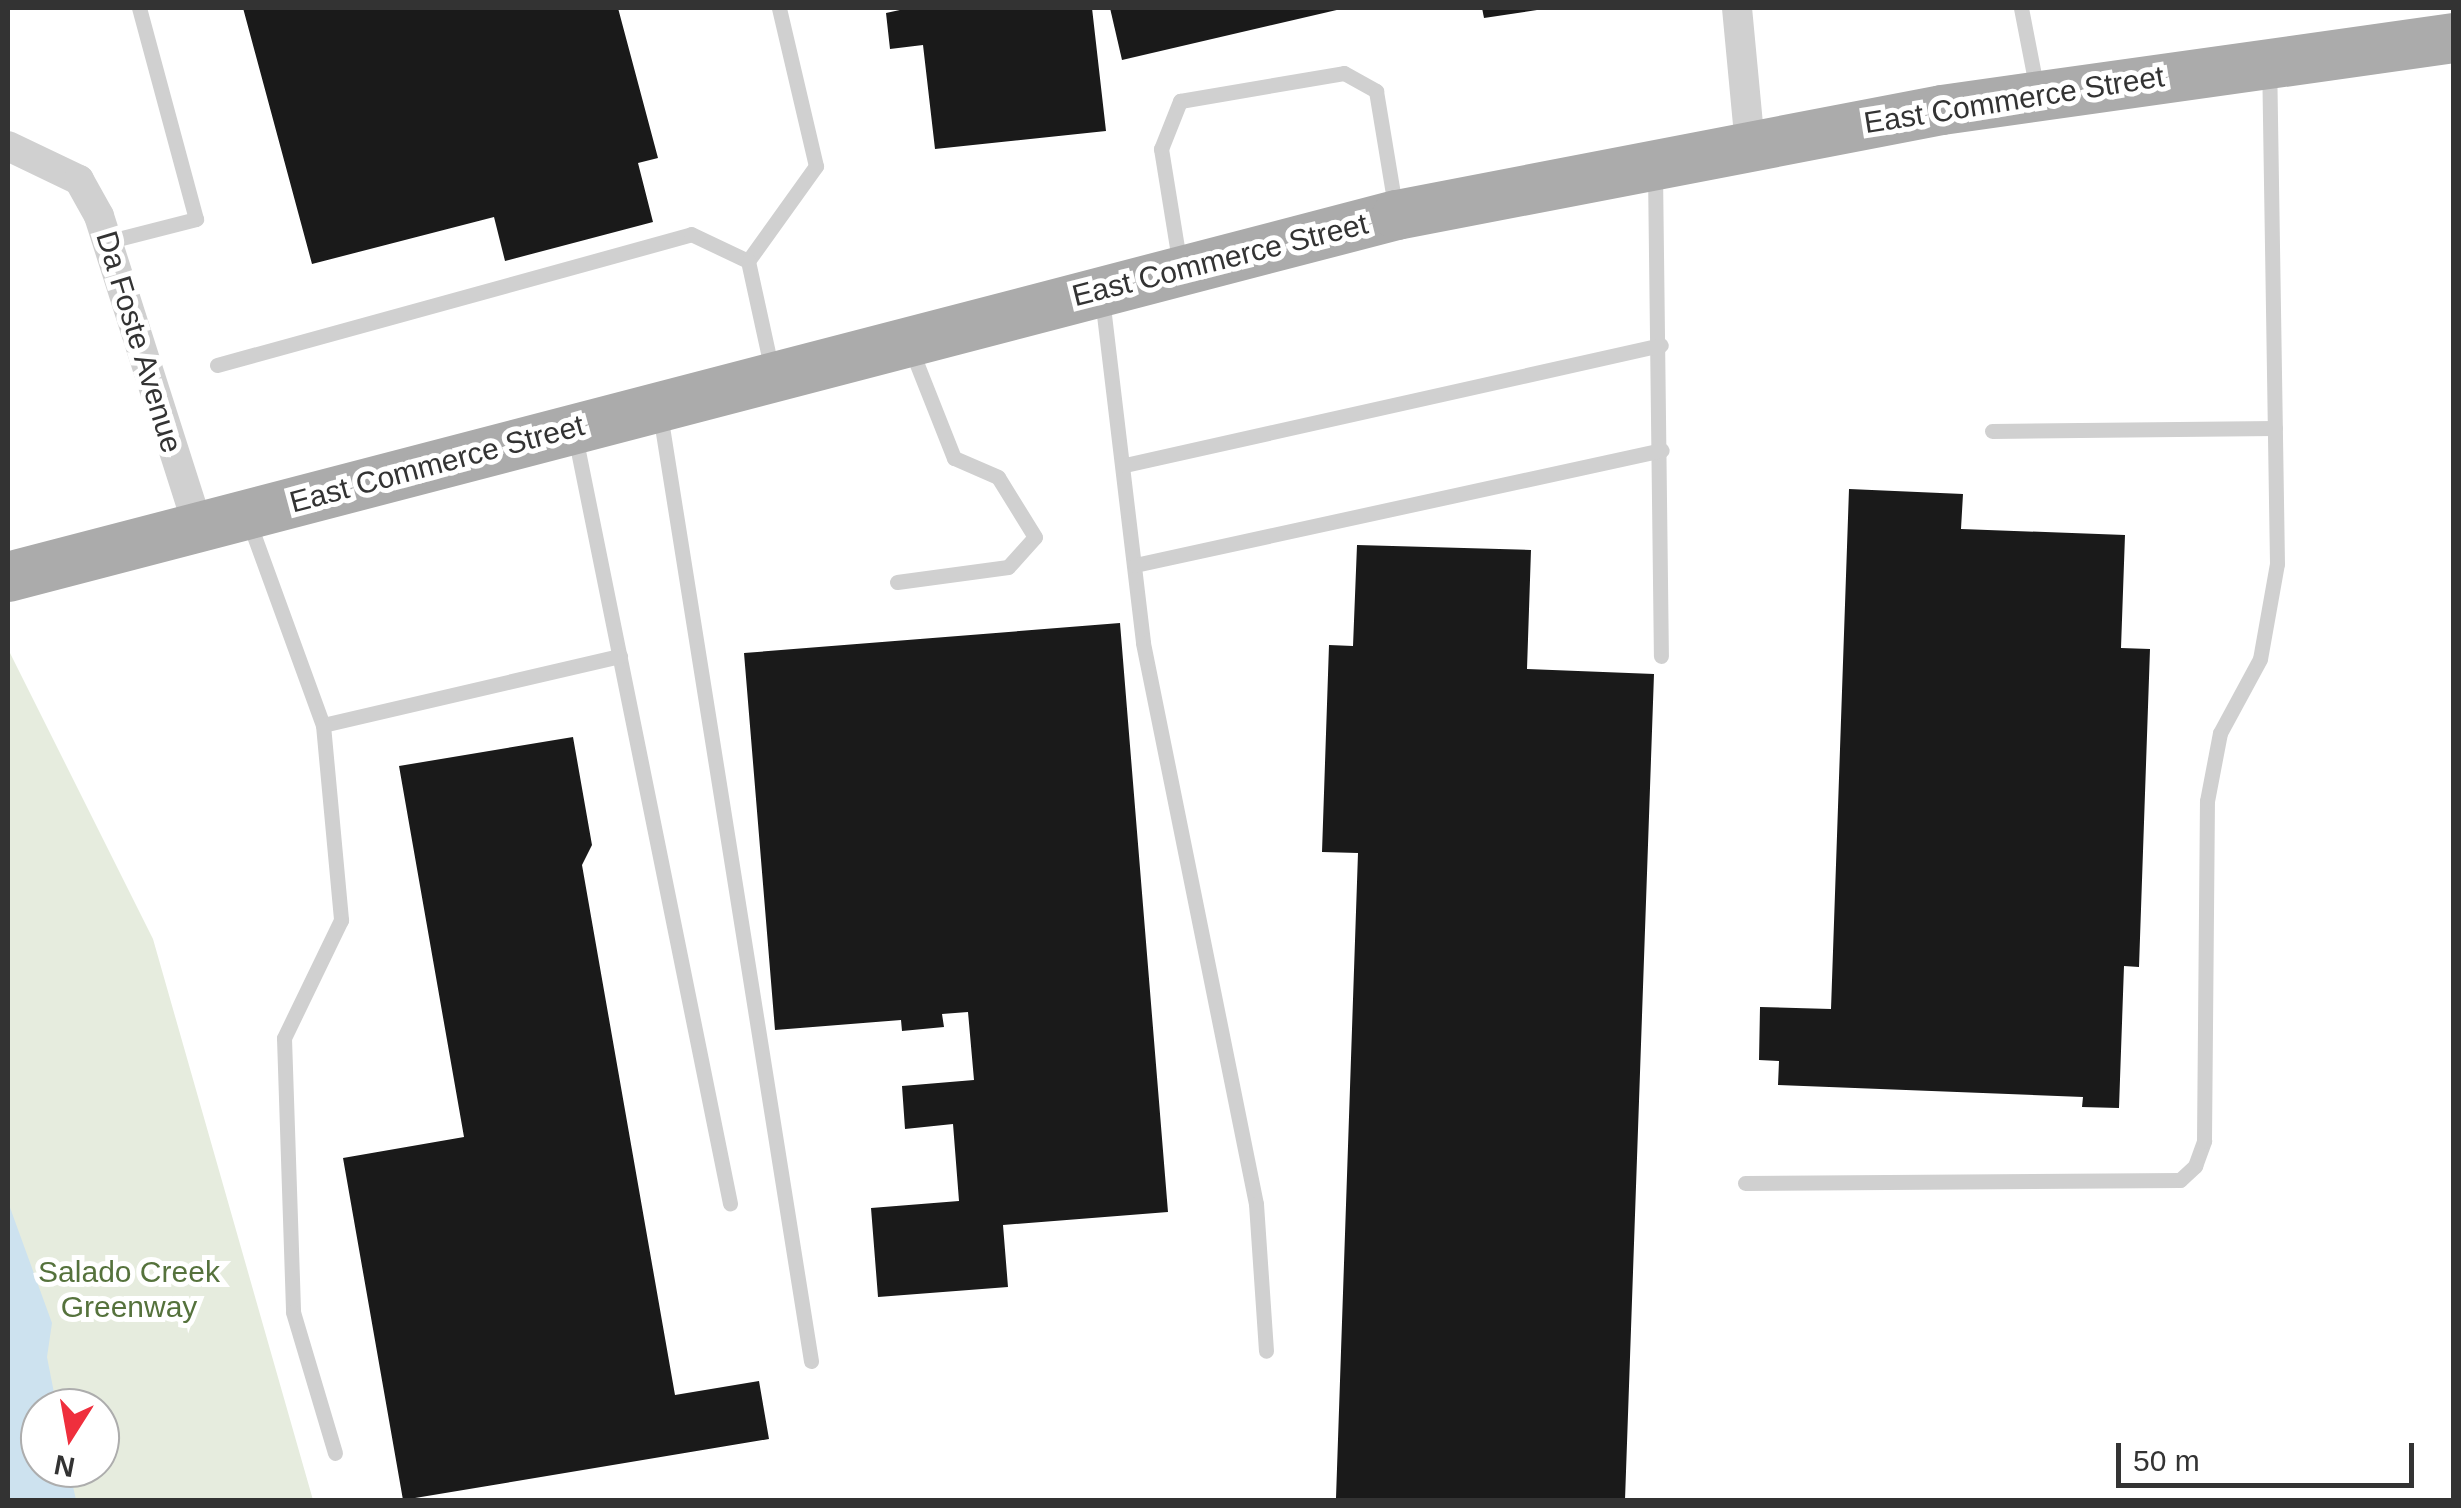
<!DOCTYPE html>
<html>
<head>
<meta charset="utf-8">
<style>
  body { margin:0 }
  #map { position:relative; width:2461px; height:1508px; overflow:hidden; background:#fff; font-family:Helvetica,sans-serif }
  div>[style] { position:absolute }
  .green>* { inset:0; background:#e6ecde }
  .water>* { inset:0; background:#cde2ef }
  .building>* { inset:0; background:#1a1a1a }
  .service>* { height:15px; margin:-7.5px; padding:0 7.5px; transform-origin:7.5px; border-radius:7.5px; background:#d0d0d0 }
  .minor>* { height:30px; margin:-15px; padding:0 15px; transform-origin:15px; border-radius:15px; background:#d0d0d0 }
  .primary>* { height:50px; margin:-25px; padding:0 25px; transform-origin:25px; border-radius:25px; background:#ababab }
  span { translate:-50% -50%; white-space:nowrap; text-align:center; line-height:1.15; -webkit-text-stroke:10px #fff; paint-order:stroke }
  .street-label { font-size:30px; color:#333 }
  .park-label { font-size:30px; color:#55723c }
  .frame { position:absolute; inset:0; border:10px solid #333; pointer-events:none }
  .north { position:absolute; left:20px; top:1388px; width:100px; height:100px; box-sizing:border-box; background:#fff; border:2px solid #adadad; border-radius:50%; rotate:191deg; font-size:28px; font-weight:700; line-height:40px; text-align:center; color:#333 }
  .north::after { content:''; display:block; margin:auto; width:35px; height:45px; background:#ef2f3d; clip-path:polygon(50% 0,100% 100%,50% 72%,0 100%) }
  .scale { position:absolute; left:2116px; top:1443px; width:298px; height:45px; box-sizing:border-box; border:5px solid #333; border-top:0; padding-left:12px; font-size:30px; line-height:35px; white-space:nowrap; color:#333; -webkit-text-stroke:8px #fff; paint-order:stroke }
</style>
</head>
<body>
<div id="map">
  <div class="green">
    <div style="clip-path:polygon(evenodd,9px 651px,153px 939px,313px 1500px,8px 1500px,9px 651px,40px 1408px,100px 1408px,100px 1468px,40px 1468px,40px 1408px)"></div>
  </div>
  <div class="water">
    <div style="clip-path:polygon(8px 1202px,52px 1323px,47px 1357px,57px 1408px,40px 1408px,40px 1468px,69px 1468px,76px 1500px,8px 1500px)"></div>
  </div>
  <div class="building">
    <div style="clip-path:polygon(243px 8px,618px 8px,658px 158px,638px 163px,653px 222px,505px 261px,494px 217px,312px 264px)"></div>
    <div style="clip-path:polygon(909px 8px,1092px 8px,1106px 131px,935px 149px,923px 45px,890px 49px,886px 13px)"></div>
    <div style="clip-path:polygon(1110px 8px,1341px 8px,1341px 9px,1122px 60px)"></div>
    <div style="clip-path:polygon(1482px 8px,1537px 8px,1537px 10px,1484px 18px)"></div>
    <div style="clip-path:polygon(1849px 489px,1963px 494px,1961px 529px,2125px 535px,2121px 648px,2150px 649px,2139px 967px,2124px 966px,2119px 1108px,2082px 1107px,2083px 1097px,1778px 1085px,1779px 1061px,1759px 1060px,1760px 1007px,1831px 1009px)"></div>
    <div style="clip-path:polygon(1357px 545px,1531px 550px,1527px 669px,1654px 674px,1625px 1500px,1336px 1498px,1358px 853px,1322px 852px,1329px 645px,1353px 646px)"></div>
    <div style="clip-path:polygon(1120px 623px,1168px 1212px,1003px 1225px,1008px 1287px,878px 1297px,871px 1208px,959px 1201px,953px 1124px,905px 1129px,902px 1086px,974px 1080px,968px 1012px,942px 1014px,944px 1027px,902px 1031px,901px 1020px,775px 1030px,744px 653px)"></div>
    <div style="clip-path:polygon(573px 737px,592px 845px,582px 865px,675px 1395px,759px 1381px,769px 1439px,403px 1500px,343px 1158px,464px 1137px,399px 766px)"></div>
  </div>
  <div class="service">
    <div style="left:2021px;top:8px;width:84px;rotate:79deg"></div>
    <div style="left:1655px;top:172px;width:484px;rotate:89.3deg"></div>
    <div style="left:110px;top:241px;width:89px;rotate:-14.3deg"></div>
    <div style="left:196px;top:219px;width:219px;rotate:-105.1deg"></div>
    <div style="left:748px;top:261px;width:117px;rotate:-54.4deg"></div>
    <div style="left:816px;top:166px;width:162px;rotate:-103.2deg"></div>
    <div style="left:1180px;top:266px;width:119px;rotate:-99.2deg"></div>
    <div style="left:1161px;top:149px;width:52px;rotate:-68.4deg"></div>
    <div style="left:1180px;top:101px;width:166px;rotate:-9.7deg"></div>
    <div style="left:1344px;top:73px;width:37px;rotate:29deg"></div>
    <div style="left:1376px;top:91px;width:117px;rotate:80.6deg"></div>
    <div style="left:1102px;top:298px;width:347px;rotate:83.2deg"></div>
    <div style="left:1143px;top:643px;width:572px;rotate:78.61deg"></div>
    <div style="left:1256px;top:1204px;width:147px;rotate:86.1deg"></div>
    <div style="left:217px;top:365px;width:492px;rotate:-15.4deg"></div>
    <div style="left:691px;top:234px;width:63px;rotate:25.3deg"></div>
    <div style="left:748px;top:261px;width:113px;rotate:77.7deg"></div>
    <div style="left:660px;top:414px;width:959px;rotate:80.94deg"></div>
    <div style="left:1992px;top:431px;width:283px;rotate:-0.6deg"></div>
    <div style="left:575px;top:436px;width:783px;rotate:78.58deg"></div>
    <div style="left:1125px;top:465px;width:549px;rotate:-12.62deg"></div>
    <div style="left:249px;top:522px;width:216px;rotate:70deg"></div>
    <div style="left:323px;top:725px;width:305px;rotate:-13.1deg"></div>
    <div style="left:1135px;top:565px;width:539px;rotate:-12.31deg"></div>
    <div style="left:897px;top:582px;width:112px;rotate:-7.7deg"></div>
    <div style="left:1008px;top:567px;width:40px;rotate:-48deg"></div>
    <div style="left:1035px;top:537px;width:70px;rotate:-121.7deg"></div>
    <div style="left:998px;top:477px;width:48px;rotate:-156.6deg"></div>
    <div style="left:954px;top:458px;width:119px;rotate:-111.6deg"></div>
    <div style="left:323px;top:725px;width:196px;rotate:84.7deg"></div>
    <div style="left:341px;top:920px;width:131px;rotate:115.8deg"></div>
    <div style="left:284px;top:1038px;width:274px;rotate:88.1deg"></div>
    <div style="left:293px;top:1312px;width:147px;rotate:73.4deg"></div>
    <div style="left:1745px;top:1183px;width:435px;rotate:-0.4deg"></div>
    <div style="left:2180px;top:1180px;width:21px;rotate:-43deg"></div>
    <div style="left:2195px;top:1166px;width:27px;rotate:-70deg"></div>
    <div style="left:2204px;top:1141px;width:340px;rotate:-89.5deg"></div>
    <div style="left:2207px;top:801px;width:69px;rotate:-79.2deg"></div>
    <div style="left:2220px;top:733px;width:84px;rotate:-61.6deg"></div>
    <div style="left:2260px;top:659px;width:97px;rotate:-79.9deg"></div>
    <div style="left:2277px;top:564px;width:495px;rotate:-90.9deg"></div>
  </div>
  <div class="minor">
    <div style="left:1737px;top:8px;width:139px;rotate:84.6deg"></div>
    <div style="left:8px;top:146px;width:79px;rotate:25.6deg"></div>
    <div style="left:79px;top:180px;width:41px;rotate:60.9deg"></div>
    <div style="left:99px;top:216px;width:326px;rotate:72.3deg"></div>
  </div>
  <div class="primary">
    <div style="left:8px;top:577px;width:1435px;rotate:-14.61deg"></div>
    <div style="left:1397px;top:215px;width:555px;rotate:-10.91deg"></div>
    <div style="left:1942px;top:110px;width:517px;rotate:-8deg"></div>
  </div>
  <div class="street-label">
    <span style="left:2014px;top:100px;rotate:-9deg">East Commerce Street</span>
    <span style="left:1220px;top:260px;rotate:-14deg">East Commerce Street</span>
    <span style="left:139px;top:342px;rotate:73deg">Da Foste Avenue</span>
    <span style="left:437px;top:464px;rotate:-15deg">East Commerce Street</span>
  </div>
  <div class="park-label">
    <span style="left:129px;top:1289px">Salado Creek<br>Greenway</span>
  </div>
  <div class="frame"></div>
  <div class="north">N</div>
  <div class="scale">50 m</div>
</div>
</body>
</html>
